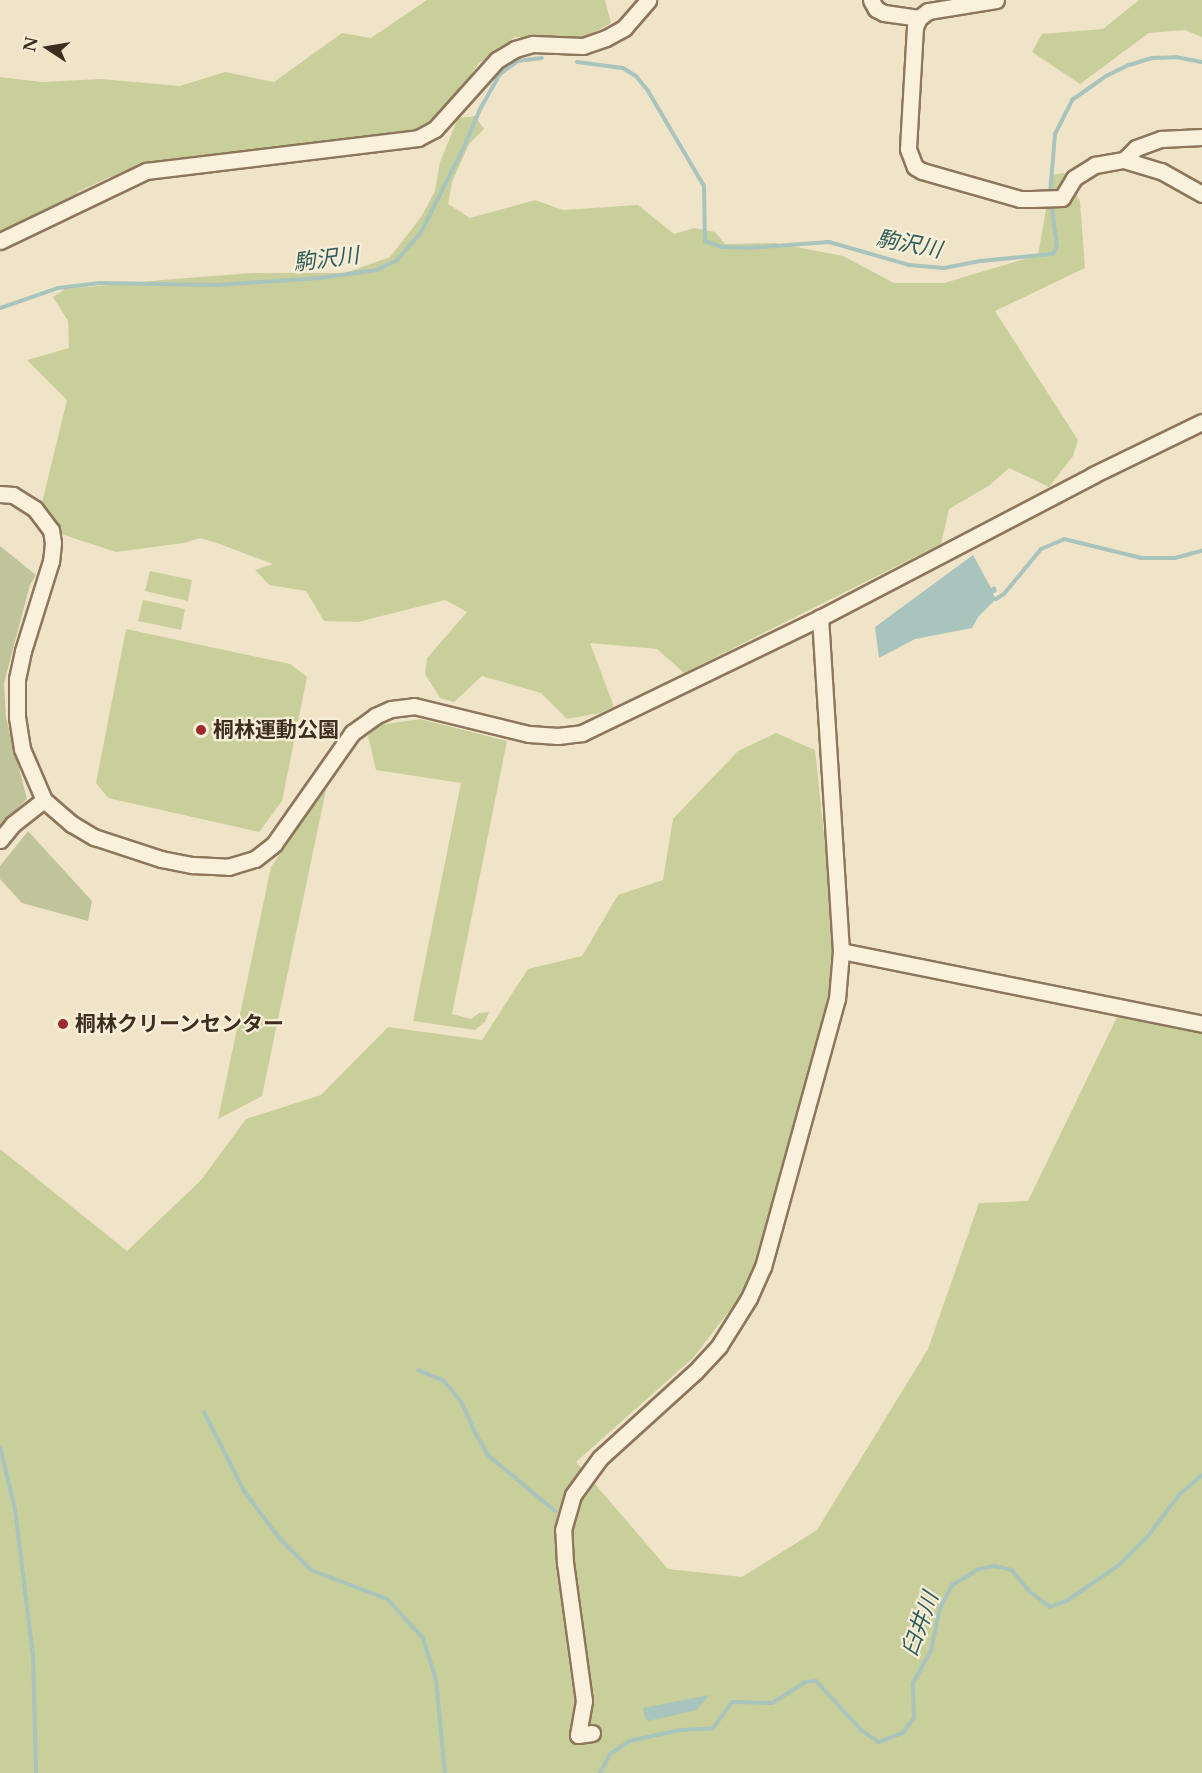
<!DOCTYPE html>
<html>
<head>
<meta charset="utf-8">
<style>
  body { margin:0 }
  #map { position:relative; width:1202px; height:1773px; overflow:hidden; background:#f0e4c8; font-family:"Libre Baskerville","Noto Sans JP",serif }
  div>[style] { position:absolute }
  .green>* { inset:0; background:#c9cf9b }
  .cemetery>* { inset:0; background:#bfc49a }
  .water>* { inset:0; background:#a9c4bc }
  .stream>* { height:4px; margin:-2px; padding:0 2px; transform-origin:2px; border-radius:2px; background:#a9c4bc }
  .roads { filter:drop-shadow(2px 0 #8d765c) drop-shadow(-2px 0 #8d765c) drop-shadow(0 2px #8d765c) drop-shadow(0 -2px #8d765c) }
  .minor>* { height:15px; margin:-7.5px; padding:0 7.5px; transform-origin:7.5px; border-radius:7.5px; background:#faf1dc }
  .dots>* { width:16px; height:16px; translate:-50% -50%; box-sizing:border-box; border:3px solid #f7eed8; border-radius:50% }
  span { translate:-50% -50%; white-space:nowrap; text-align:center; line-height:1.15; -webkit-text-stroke:4.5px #f7eed8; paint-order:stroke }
  .poi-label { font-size:21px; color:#3d2e20; font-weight:700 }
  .left { translate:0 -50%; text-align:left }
  .water-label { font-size:22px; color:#2f5d5a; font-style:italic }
  .north { position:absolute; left:18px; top:18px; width:60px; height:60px; -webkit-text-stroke:4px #f7eed8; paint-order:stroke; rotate:282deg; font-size:16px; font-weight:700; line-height:24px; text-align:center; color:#3d2e20 }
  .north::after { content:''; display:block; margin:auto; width:21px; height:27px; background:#3d2e20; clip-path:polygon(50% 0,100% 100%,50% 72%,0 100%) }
</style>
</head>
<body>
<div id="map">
  <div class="green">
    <div style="clip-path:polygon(427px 0,605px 0,611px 23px,586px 37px,515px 37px,478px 64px,455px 99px,419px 133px,208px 159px,144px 163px,125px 174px,109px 177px,78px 192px,70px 203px,0 234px,0 77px,42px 82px,101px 79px,180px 86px,225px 72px,274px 82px,342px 33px,371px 38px)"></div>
    <div style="clip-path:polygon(1139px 0,1202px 0,1202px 37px,1185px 30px,1149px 33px,1080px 84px,1032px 52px,1042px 34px,1103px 29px)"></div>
    <div style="clip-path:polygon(475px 116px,484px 129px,469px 144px,452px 182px,448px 204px,470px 218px,535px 200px,563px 210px,638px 205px,674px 234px,694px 228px,715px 232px,725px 244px,775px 243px,843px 256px,894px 283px,944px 283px,1038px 255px,1052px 175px,1064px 173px,1080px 201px,1085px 268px,995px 311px,1078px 440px,1073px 456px,1049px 487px,1009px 468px,990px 485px,949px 509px,941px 544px,684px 673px,657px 649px,590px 643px,614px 707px,600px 713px,567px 719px,541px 693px,482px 676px,454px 702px,440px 698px,425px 674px,427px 658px,467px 612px,445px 600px,358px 622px,324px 621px,306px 591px,269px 585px,255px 570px,273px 564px,217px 543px,200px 538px,184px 543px,116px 552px,61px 534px,42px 503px,67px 400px,27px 360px,69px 348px,68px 321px,53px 297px,65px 289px,174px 279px,252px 273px,345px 273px,390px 257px,421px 217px,435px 191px,440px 162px,458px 118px)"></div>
    <div style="clip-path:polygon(150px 571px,192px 580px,188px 601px,145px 591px)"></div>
    <div style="clip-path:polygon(143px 600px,185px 609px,181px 630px,138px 621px)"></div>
    <div style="clip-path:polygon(126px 629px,290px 664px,307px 677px,282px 801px,259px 832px,108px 798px,96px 783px)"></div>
    <div style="clip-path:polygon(420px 719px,507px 741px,452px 1014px,471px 1019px,479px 1013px,489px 1012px,485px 1022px,475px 1030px,413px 1021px,461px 783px,376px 770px,368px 736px,373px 726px)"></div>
    <div style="clip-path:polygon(776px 733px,815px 750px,836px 947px,828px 1007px,749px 1285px,693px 1358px,576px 1462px,668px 1569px,742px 1577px,817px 1530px,928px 1349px,979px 1203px,1028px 1201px,1117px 1017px,1202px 1030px,1202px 1773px,0 1773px,0 1149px,127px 1251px,201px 1180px,246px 1119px,321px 1095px,388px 1027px,482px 1040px,528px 969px,582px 956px,618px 895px,663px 880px,673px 819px,738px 751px)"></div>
    <div style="clip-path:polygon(327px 785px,262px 1096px,218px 1119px,271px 867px)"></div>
  </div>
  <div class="cemetery">
    <div style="clip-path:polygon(0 546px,36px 575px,30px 585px,4px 683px,6px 718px,27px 799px,0 825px)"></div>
    <div style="clip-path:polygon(28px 831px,92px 901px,88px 921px,22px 903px,0 879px,0 866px)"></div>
  </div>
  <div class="water">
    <div style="clip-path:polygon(973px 555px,991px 588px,995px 586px,997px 591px,993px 594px,996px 599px,978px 617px,972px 628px,915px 639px,879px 658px,875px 627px)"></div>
    <div style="clip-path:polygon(709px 1695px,697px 1710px,648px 1721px,645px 1718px,643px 1708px)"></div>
  </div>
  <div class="stream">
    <div style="left:577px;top:62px;width:46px;rotate:7.4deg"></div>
    <div style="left:623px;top:68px;width:15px;rotate:32deg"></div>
    <div style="left:636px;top:76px;width:19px;rotate:51deg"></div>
    <div style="left:648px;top:91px;width:110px;rotate:59.5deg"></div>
    <div style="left:704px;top:186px;width:55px;rotate:89deg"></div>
    <div style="left:705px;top:241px;width:18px;rotate:19deg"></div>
    <div style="left:722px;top:247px;width:25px;rotate:2deg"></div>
    <div style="left:747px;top:248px;width:82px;rotate:-4.2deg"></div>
    <div style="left:829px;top:242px;width:83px;rotate:16deg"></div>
    <div style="left:909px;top:265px;width:35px;rotate:5deg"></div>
    <div style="left:944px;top:268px;width:38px;rotate:-11deg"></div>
    <div style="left:981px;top:261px;width:72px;rotate:-5.6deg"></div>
    <div style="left:1053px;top:254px;width:8px;rotate:-60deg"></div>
    <div style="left:1057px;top:247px;width:45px;rotate:-97.6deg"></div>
    <div style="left:1050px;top:194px;width:60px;rotate:-85.2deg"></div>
    <div style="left:1055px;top:134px;width:38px;rotate:-63deg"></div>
    <div style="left:1072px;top:100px;width:42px;rotate:-35.2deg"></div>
    <div style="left:1106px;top:76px;width:25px;rotate:-26deg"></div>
    <div style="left:1129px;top:65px;width:24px;rotate:-17deg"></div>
    <div style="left:1152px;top:58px;width:24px;rotate:-2deg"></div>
    <div style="left:1176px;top:57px;width:26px;rotate:11deg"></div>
    <div style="left:0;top:308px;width:61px;rotate:-19deg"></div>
    <div style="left:58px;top:288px;width:42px;rotate:-6.8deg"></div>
    <div style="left:100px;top:283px;width:116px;rotate:1deg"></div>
    <div style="left:216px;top:285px;width:104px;rotate:-3.9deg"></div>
    <div style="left:320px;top:278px;width:57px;rotate:-8.1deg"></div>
    <div style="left:376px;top:270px;width:23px;rotate:-25deg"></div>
    <div style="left:397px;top:260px;width:35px;rotate:-49deg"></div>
    <div style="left:420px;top:234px;width:97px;rotate:-63.2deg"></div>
    <div style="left:464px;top:147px;width:39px;rotate:-67deg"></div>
    <div style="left:479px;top:111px;width:43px;rotate:-60.4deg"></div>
    <div style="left:500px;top:74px;width:22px;rotate:-36deg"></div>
    <div style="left:518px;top:61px;width:24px;rotate:-7deg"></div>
    <div style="left:996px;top:599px;width:9px;rotate:-32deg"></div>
    <div style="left:1004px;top:594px;width:58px;rotate:-50.6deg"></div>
    <div style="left:1041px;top:549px;width:25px;rotate:-23deg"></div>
    <div style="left:1064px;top:539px;width:80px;rotate:13.7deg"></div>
    <div style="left:1142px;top:558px;width:33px"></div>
    <div style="left:1175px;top:558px;width:28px;rotate:-15deg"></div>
    <div style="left:418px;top:1370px;width:28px;rotate:23deg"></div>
    <div style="left:444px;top:1381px;width:26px;rotate:50deg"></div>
    <div style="left:461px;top:1401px;width:35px;rotate:66deg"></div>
    <div style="left:475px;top:1433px;width:27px;rotate:59deg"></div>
    <div style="left:489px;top:1456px;width:86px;rotate:39.8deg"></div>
    <div style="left:204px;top:1412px;width:89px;rotate:63.1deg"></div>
    <div style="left:244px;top:1491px;width:60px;rotate:53.1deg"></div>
    <div style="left:280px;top:1539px;width:44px;rotate:45deg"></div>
    <div style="left:311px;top:1570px;width:81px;rotate:20.9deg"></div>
    <div style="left:387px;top:1599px;width:53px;rotate:47.3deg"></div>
    <div style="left:423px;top:1638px;width:44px;rotate:72.8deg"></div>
    <div style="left:436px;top:1680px;width:93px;rotate:84.5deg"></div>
    <div style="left:0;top:1447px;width:64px;rotate:76.4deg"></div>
    <div style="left:15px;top:1509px;width:147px;rotate:83deg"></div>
    <div style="left:33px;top:1655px;width:118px;rotate:88.5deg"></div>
    <div style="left:600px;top:1773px;width:21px;rotate:-62deg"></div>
    <div style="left:610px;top:1754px;width:24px;rotate:-33deg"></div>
    <div style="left:630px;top:1741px;width:51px;rotate:-12.4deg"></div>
    <div style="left:680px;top:1730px;width:33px;rotate:-3deg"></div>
    <div style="left:713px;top:1728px;width:32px;rotate:-54deg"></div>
    <div style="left:732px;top:1702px;width:40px;rotate:1.4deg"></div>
    <div style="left:772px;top:1703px;width:39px;rotate:-32deg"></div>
    <div style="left:805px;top:1682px;width:11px;rotate:-5deg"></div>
    <div style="left:816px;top:1681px;width:67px;rotate:47.4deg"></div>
    <div style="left:861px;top:1730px;width:22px;rotate:34deg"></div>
    <div style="left:879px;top:1742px;width:26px;rotate:-21deg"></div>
    <div style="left:903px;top:1733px;width:19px;rotate:-54deg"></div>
    <div style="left:914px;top:1718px;width:35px;rotate:-92deg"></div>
    <div style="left:913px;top:1683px;width:38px;rotate:-61deg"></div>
    <div style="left:931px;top:1650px;width:43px;rotate:-77.9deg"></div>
    <div style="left:940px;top:1608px;width:26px;rotate:-62deg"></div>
    <div style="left:952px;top:1585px;width:31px;rotate:-31deg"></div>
    <div style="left:979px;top:1569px;width:16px;rotate:-11deg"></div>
    <div style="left:995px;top:1566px;width:17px;rotate:13deg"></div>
    <div style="left:1012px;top:1570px;width:27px;rotate:51deg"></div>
    <div style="left:1029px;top:1591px;width:26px;rotate:37deg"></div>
    <div style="left:1050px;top:1607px;width:19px;rotate:-21deg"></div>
    <div style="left:1068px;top:1600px;width:62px;rotate:-34.5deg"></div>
    <div style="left:1119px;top:1565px;width:41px;rotate:-45deg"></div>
    <div style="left:1148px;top:1536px;width:51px;rotate:-52.9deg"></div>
    <div style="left:1179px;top:1495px;width:30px;rotate:-41deg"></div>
  </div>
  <div class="roads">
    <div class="minor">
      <div style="left:871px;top:0;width:10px;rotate:61deg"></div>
      <div style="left:876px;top:9px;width:9px;rotate:27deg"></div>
      <div style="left:884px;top:13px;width:35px;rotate:8deg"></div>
      <div style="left:996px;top:0;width:69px;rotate:170.8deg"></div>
      <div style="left:928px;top:11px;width:11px;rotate:142deg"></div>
      <div style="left:919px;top:18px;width:10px;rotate:114deg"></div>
      <div style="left:915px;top:27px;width:122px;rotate:93.3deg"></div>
      <div style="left:908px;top:149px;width:19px;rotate:69deg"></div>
      <div style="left:915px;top:167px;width:8px;rotate:30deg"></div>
      <div style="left:922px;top:171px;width:102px;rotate:15.9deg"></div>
      <div style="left:1020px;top:199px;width:11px"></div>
      <div style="left:1031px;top:199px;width:31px;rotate:-2deg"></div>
      <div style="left:1062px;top:198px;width:23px;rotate:-59deg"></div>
      <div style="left:1074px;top:178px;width:25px;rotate:-32deg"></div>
      <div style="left:1095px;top:165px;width:29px;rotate:-10deg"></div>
      <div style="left:1124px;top:160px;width:39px;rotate:17deg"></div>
      <div style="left:1161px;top:171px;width:47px;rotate:29.3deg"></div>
      <div style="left:1124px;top:160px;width:17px;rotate:-45deg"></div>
      <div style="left:1136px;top:148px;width:27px;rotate:-20deg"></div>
      <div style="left:1161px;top:139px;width:41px;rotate:-2.8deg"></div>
      <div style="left:0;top:241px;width:162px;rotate:-25.6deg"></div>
      <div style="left:146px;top:171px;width:274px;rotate:-6.9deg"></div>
      <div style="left:418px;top:138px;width:19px;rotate:-28deg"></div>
      <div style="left:435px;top:129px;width:93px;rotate:-48.1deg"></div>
      <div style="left:497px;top:60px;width:21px;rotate:-31deg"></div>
      <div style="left:515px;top:49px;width:19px;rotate:-16deg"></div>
      <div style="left:533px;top:44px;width:50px;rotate:2.3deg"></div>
      <div style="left:583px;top:46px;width:24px;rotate:-19deg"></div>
      <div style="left:606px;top:38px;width:21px;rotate:-29deg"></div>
      <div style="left:624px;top:28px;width:37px;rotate:-49deg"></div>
      <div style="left:0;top:494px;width:13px;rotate:4deg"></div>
      <div style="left:13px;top:495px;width:26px;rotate:32deg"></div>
      <div style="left:35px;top:509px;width:26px;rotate:53deg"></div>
      <div style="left:51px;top:530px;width:13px;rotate:81deg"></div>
      <div style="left:53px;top:543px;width:18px;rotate:96deg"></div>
      <div style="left:51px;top:561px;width:94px;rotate:107.3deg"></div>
      <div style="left:23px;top:651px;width:29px;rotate:102deg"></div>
      <div style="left:17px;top:679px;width:38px;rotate:90deg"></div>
      <div style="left:17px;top:717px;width:32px;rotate:81deg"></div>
      <div style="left:22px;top:749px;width:56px;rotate:66.7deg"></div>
      <div style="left:44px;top:800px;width:37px;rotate:41deg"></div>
      <div style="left:72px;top:824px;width:26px;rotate:31deg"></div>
      <div style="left:94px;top:837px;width:71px;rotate:18.2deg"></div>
      <div style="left:161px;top:859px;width:33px;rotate:11deg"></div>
      <div style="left:193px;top:865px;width:35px;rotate:3deg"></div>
      <div style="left:228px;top:867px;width:28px;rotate:-17deg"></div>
      <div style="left:255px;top:859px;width:24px;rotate:-38deg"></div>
      <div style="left:274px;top:844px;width:136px;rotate:-54.9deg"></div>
      <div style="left:352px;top:733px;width:29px;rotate:-36deg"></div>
      <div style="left:375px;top:716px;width:17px;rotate:-24deg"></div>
      <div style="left:391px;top:709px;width:23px;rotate:-7deg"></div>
      <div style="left:414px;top:706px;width:118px;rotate:13.7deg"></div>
      <div style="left:529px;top:734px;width:29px;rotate:4deg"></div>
      <div style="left:558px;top:736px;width:24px;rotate:-7deg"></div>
      <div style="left:582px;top:733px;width:264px;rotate:-25.8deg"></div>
      <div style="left:820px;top:618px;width:308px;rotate:-27.6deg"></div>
      <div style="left:1093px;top:475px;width:121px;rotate:-25.9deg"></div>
      <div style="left:0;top:840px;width:21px;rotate:-51deg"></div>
      <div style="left:13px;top:824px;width:39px;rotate:-38deg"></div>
      <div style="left:841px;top:951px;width:368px;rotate:11.4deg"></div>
      <div style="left:592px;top:1733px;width:14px;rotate:172deg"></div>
      <div style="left:578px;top:1735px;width:35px;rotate:-80deg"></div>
      <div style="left:584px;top:1701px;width:139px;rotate:-97.8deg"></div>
      <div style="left:565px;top:1563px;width:33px;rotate:-93deg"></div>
      <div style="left:563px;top:1530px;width:36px;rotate:-74deg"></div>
      <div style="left:573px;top:1495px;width:46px;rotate:-53.9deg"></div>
      <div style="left:600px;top:1458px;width:128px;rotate:-42.2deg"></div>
      <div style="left:695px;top:1372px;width:35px;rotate:-47deg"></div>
      <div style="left:719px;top:1346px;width:57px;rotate:-58deg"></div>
      <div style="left:749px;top:1298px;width:34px;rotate:-66deg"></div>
      <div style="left:763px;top:1267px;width:278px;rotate:-74.6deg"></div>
      <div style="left:837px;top:999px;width:48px;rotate:-85.2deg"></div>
      <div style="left:841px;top:951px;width:334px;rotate:-93.6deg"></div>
    </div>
  </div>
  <div class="dots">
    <div style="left:201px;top:730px;background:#9e2a2b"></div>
    <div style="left:63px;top:1024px;background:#9e2a2b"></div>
  </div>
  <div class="poi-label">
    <span class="left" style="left:213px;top:730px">桐林運動公園</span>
    <span class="left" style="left:75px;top:1024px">桐林クリーンセンター</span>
  </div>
  <div class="water-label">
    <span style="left:909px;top:244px;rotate:11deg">駒沢川</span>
    <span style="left:326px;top:259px;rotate:-7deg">駒沢川</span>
    <span style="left:920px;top:1624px;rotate:-70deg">臼井川</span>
  </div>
  <div class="north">N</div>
</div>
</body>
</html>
